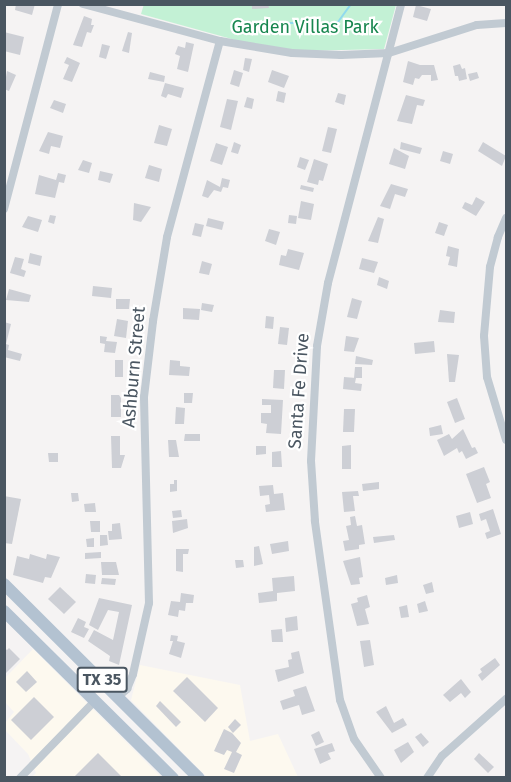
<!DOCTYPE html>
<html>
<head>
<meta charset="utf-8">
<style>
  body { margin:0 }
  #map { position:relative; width:511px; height:782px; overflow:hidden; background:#f5f3f3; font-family:"Fira Sans",sans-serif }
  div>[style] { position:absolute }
  .commercial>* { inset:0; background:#fdf9ef }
  .green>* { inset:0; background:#c3f1d5 }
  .stream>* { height:2px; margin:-1px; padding:0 1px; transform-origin:1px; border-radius:1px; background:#90daee }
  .building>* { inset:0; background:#cdcfd5 }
  .street>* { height:8px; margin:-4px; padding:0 4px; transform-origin:4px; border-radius:4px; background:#c1cad2 }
  .primary>* { height:12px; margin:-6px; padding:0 6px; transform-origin:6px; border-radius:6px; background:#b3c2d1 }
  span { translate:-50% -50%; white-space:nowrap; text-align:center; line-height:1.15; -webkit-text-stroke:4.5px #fff; paint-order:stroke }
  .shield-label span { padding:2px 4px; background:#fff; border:2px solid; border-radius:4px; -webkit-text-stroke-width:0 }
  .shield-label { font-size:16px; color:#4a5661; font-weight:700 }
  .park-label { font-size:18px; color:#17864f }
  .street-label { font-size:18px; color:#4a5661 }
  .frame { position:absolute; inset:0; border:6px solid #4a5661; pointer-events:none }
</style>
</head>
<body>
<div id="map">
  <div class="commercial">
    <div style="clip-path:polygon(33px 649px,161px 777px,32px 777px,36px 773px,28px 754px,5px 730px,5px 723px,14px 712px,5px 702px,5px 678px)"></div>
    <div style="clip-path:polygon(140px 665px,240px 685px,250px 741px,278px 734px,298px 777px,207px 777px,131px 700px)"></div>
  </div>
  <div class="green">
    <div style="clip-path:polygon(144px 4px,396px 5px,384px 49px,301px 51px,239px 41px,141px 14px)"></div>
  </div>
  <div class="stream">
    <div style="left:258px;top:23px;width:74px"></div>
    <div style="left:332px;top:23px;width:6px;rotate:-9deg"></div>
    <div style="left:338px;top:22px;width:22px;rotate:-54deg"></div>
  </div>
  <div class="building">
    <div style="clip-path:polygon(16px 4px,35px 4px,32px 15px,15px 10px)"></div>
    <div style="clip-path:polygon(252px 4px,268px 4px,269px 8px,252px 9px)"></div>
    <div style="clip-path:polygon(416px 5px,431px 9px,427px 21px,413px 17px)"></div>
    <div style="clip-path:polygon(84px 16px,92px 19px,91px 25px,94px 25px,91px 33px,87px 32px,82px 47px,73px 45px)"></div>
    <div style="clip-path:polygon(4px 32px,24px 37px,20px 55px,4px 51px)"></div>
    <div style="clip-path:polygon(128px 32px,132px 33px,129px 53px,122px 51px)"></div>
    <div style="clip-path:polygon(186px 42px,194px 44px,188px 72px,177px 69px,180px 56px,175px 54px,178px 46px,185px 48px)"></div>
    <div style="clip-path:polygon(102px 44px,110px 46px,106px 59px,99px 57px)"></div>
    <div style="clip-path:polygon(67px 57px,80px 63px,72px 82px,63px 79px,69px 65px,64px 63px)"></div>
    <div style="clip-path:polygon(245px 58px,252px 59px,249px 72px,243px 70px)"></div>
    <div style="clip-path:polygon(408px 61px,420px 65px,434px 65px,438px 80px,431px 81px,431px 75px,422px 75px,419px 79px,415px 78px,413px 85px,403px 82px)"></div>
    <div style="clip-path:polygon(460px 64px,462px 69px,465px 68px,467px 79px,459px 81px,458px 76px,455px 76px,453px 66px)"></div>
    <div style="clip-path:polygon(234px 70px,243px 73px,239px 87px,230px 84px)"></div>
    <div style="clip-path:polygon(272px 70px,289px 76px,284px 88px,268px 82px)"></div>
    <div style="clip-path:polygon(7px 71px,16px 75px,9px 91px,4px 89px)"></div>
    <div style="clip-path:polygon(150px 72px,165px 76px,164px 82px,148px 79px)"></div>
    <div style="clip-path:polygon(477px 72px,479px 78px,470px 81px,468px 74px)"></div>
    <div style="clip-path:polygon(165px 83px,184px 88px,181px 98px,168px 94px,166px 98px,161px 96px)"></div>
    <div style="clip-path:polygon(278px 91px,286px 93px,284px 103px,276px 101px)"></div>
    <div style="clip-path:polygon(338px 93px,346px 95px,344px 105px,335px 102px)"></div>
    <div style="clip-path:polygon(406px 95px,425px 100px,423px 106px,417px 105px,412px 124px,397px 121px)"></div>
    <div style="clip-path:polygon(247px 97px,254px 99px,252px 109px,244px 107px)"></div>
    <div style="clip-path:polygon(227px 99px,238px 101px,231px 130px,220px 127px)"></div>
    <div style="clip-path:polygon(54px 100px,66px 104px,63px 113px,50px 108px)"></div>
    <div style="clip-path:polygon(159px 125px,172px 129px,167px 146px,154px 143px)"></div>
    <div style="clip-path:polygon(328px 127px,337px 129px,331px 153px,322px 151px)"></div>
    <div style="clip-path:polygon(48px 132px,63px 136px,60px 148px,51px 146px,49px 154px,39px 151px)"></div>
    <div style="clip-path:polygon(234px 142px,241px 145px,238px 154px,231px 152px)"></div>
    <div style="clip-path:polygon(401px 142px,422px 148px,420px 154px,400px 149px)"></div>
    <div style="clip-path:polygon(483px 142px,506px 156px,502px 166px,478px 151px)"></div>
    <div style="clip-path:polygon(216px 143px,228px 147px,222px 165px,210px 161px)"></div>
    <div style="clip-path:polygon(394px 148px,409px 156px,405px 169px,389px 164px)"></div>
    <div style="clip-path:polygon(443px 151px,453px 154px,450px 164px,440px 161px)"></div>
    <div style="clip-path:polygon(300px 157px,309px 160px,305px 170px,297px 167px)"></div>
    <div style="clip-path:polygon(314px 159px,328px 164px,323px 181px,319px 180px,318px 185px,307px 182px)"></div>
    <div style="clip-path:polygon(83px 160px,92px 163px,89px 173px,78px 170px)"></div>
    <div style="clip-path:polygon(149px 165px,162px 169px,159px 182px,145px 178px)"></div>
    <div style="clip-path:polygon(100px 171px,113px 174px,110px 183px,98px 180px)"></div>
    <div style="clip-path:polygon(58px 173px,66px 175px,64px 183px,59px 182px,55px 198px,35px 194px,39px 175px,56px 180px)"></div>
    <div style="clip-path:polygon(222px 178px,230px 180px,228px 188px,223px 187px,221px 192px,214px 190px,208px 198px,202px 196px,207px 180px,220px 187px)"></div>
    <div style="clip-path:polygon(391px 184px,408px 189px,405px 197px,395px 194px,390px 209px,380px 206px)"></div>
    <div style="clip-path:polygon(301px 185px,314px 188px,313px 192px,300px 189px)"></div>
    <div style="clip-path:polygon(476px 197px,485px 202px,476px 216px,462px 208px,465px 202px,472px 205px)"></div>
    <div style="clip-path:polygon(301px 201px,314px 204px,311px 220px,298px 218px)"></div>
    <div style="clip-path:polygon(134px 203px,151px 207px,141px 222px,133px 220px)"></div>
    <div style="clip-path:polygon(50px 215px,56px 216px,54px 224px,48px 222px)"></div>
    <div style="clip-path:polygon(289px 215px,297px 216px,296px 224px,288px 223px)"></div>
    <div style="clip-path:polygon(28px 216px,42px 220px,38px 232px,22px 227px)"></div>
    <div style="clip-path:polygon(378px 217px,384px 219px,378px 243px,368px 241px)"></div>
    <div style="clip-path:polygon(208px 218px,224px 222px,222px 230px,206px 226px)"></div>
    <div style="clip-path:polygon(439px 222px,448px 225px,444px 236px,435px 233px)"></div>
    <div style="clip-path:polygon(195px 223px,204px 225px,201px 237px,192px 235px)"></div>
    <div style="clip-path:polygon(269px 229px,280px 232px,276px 245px,265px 241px)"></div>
    <div style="clip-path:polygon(448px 246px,459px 249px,457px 267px,448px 265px,450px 257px,446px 256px)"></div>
    <div style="clip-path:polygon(288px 249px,304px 253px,299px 270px,279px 265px,281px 255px,286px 256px)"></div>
    <div style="clip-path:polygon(30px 253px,42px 256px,40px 266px,28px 263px)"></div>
    <div style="clip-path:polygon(15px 257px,24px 259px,21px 269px,26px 271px,24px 277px,10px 273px)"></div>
    <div style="clip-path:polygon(362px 258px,378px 262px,374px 273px,359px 269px)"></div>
    <div style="clip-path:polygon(202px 261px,212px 264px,209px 275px,199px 273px)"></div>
    <div style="clip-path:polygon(379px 277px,389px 281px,387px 289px,377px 285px)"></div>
    <div style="clip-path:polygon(93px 286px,112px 288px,111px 298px,92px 296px)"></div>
    <div style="clip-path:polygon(9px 289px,31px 295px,29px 302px,6px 300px)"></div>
    <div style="clip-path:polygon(352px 298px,362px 301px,357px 319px,347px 317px)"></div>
    <div style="clip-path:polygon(116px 299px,130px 299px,129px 309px,116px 309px)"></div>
    <div style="clip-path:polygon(202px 303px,214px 305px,212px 312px,201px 310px)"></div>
    <div style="clip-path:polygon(183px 308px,200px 309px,199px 320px,183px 319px)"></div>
    <div style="clip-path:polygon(440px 310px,455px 312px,454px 323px,438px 322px)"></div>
    <div style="clip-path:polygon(266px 316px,274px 317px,273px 329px,265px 328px)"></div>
    <div style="clip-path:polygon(117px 319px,128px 321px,126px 338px,114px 336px)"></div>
    <div style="clip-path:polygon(4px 322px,11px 324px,6px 344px,9px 345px,8px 350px,22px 354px,20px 361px,4px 357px)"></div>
    <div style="clip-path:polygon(280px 327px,289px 328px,287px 345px,278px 344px)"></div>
    <div style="clip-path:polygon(100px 336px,107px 337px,106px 341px,117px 342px,115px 353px,104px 352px,105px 344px,100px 343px)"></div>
    <div style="clip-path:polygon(346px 336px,359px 338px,354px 352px,344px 351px)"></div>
    <div style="clip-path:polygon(434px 341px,435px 352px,415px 354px,414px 343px)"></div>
    <div style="clip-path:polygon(447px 354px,459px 355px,455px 382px,449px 382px)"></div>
    <div style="clip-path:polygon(356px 356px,373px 360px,372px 365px,355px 364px)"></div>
    <div style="clip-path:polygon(115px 360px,123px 360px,123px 377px,115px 377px)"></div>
    <div style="clip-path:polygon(170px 360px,180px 361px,180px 366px,190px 367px,189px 376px,169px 375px)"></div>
    <div style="clip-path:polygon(355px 367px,362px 367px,362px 378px,354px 378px)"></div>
    <div style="clip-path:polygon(274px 370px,285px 370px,284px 389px,273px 388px)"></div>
    <div style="clip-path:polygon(344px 377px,356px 378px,355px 383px,362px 384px,361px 391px,343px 389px)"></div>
    <div style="clip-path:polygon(184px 393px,193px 393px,192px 403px,184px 403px)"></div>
    <div style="clip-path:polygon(111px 395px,119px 395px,121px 398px,121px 417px,111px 417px)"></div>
    <div style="clip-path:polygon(457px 398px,465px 419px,455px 423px,447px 402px)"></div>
    <div style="clip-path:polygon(262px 399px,283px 400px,281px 434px,266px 433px,267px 424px,261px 423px,261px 413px,271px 413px,271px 405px,262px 405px)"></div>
    <div style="clip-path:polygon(176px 407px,185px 408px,184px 424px,175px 424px)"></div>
    <div style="clip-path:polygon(344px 409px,355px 409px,354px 432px,343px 432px)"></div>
    <div style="clip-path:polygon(441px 425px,443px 434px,430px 436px,429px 428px)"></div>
    <div style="clip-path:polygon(463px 429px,472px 448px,475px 447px,478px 453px,466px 459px,462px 451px,459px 453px,457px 448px,444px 456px,437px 440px,449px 434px,452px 439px)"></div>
    <div style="clip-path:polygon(185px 434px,200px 434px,200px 441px,184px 441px)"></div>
    <div style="clip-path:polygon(111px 436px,120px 436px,120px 455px,125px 455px,121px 468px,112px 468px)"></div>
    <div style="clip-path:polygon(168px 440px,176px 440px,179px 457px,169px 457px)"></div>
    <div style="clip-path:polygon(351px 445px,351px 469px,342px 469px,342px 446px)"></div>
    <div style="clip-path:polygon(256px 446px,266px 446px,266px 454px,256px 455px)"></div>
    <div style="clip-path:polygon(281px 451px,282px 467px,272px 467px,272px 452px)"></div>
    <div style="clip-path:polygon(48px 453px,58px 453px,58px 462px,49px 462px)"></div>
    <div style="clip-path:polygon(484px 467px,490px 482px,486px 484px,491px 498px,477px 503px,466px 474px)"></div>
    <div style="clip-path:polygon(174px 480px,177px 480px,177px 491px,170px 492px,170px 484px,174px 484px)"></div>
    <div style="clip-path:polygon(379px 482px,379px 489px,363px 491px,362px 484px)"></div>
    <div style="clip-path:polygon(273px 485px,274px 494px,283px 493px,285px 510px,266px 512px,265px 505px,270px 504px,269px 495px,260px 496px,259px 486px)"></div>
    <div style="clip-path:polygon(358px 491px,359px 496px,353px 496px,355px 511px,344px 512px,342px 492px)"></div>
    <div style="clip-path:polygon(71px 493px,78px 493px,79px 501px,72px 502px)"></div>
    <div style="clip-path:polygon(4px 496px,21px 499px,12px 544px,4px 543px)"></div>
    <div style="clip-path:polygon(95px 503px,96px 512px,85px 512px,84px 504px)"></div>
    <div style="clip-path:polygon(493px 509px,501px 534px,487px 539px,485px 533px,490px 531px,486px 519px,481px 521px,479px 514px)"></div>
    <div style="clip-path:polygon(181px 510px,182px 517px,173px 518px,172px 511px)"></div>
    <div style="clip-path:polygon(470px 512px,473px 524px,459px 528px,456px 516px)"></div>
    <div style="clip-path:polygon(355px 516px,357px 526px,362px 525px,365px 544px,359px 545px,359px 549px,345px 551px,343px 541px,349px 540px,346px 526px,351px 525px,350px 517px)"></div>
    <div style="clip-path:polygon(187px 519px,188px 528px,173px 533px,172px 521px)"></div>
    <div style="clip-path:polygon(90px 521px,100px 521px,100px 532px,91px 532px)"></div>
    <div style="clip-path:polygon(120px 523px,122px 539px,109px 540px,108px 531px,112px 531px,112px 524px)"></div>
    <div style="clip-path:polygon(100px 535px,107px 535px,108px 545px,100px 546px)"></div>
    <div style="clip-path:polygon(394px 535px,395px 540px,374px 543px,373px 537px)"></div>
    <div style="clip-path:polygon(94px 538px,94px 547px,87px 547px,86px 539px)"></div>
    <div style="clip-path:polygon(288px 541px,289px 551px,272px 554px,270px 544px)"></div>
    <div style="clip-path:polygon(259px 546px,263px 564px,254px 566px,254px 547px)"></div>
    <div style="clip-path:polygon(176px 549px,189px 549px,188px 554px,183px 554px,183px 572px,176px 571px)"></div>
    <div style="clip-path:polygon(101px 552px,101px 558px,85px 559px,85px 553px)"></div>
    <div style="clip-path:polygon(30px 554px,46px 559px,47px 554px,60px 557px,51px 578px,45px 577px,43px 583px,13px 575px,17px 556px,29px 559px)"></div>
    <div style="clip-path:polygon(360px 557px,363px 577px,359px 578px,360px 584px,351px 585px,343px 561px)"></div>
    <div style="clip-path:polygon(235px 560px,243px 560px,244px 567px,236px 568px)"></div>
    <div style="clip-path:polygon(101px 562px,116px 562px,119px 575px,102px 575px)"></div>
    <div style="clip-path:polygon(86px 574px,96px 575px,95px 584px,85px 583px)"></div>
    <div style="clip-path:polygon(397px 575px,398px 583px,386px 585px,385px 578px)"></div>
    <div style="clip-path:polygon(294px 576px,295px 591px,277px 593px,277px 601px,259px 603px,258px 593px,273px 591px,272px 578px)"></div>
    <div style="clip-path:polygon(102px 578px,116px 579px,115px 585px,101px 584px)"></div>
    <div style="clip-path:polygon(432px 582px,434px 592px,426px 594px,423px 585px)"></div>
    <div style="clip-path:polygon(60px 587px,76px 602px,64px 614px,48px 599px)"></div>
    <div style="clip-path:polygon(181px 593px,194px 595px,193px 603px,186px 603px,185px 611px,179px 610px,178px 617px,168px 615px,171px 601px,180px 602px)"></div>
    <div style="clip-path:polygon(367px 595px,370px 607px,365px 609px,369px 624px,357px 626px,351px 604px,358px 602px,357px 598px)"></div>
    <div style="clip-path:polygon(99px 598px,132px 605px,119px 665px,109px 661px,110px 656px,88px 641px,94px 630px,113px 640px,119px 612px,108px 610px,98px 630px,89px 625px)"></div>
    <div style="clip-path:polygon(425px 601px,428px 611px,419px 613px,417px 604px)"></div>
    <div style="clip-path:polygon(407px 605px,409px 617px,401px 618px,399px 607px)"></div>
    <div style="clip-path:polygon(297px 616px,298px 630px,286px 632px,285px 618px)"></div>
    <div style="clip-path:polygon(78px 618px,86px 622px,84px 627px,89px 629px,84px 638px,71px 632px)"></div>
    <div style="clip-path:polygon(282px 629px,283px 642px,272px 642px,271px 630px)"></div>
    <div style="clip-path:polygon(171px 635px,178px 636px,177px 641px,185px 643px,181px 658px,169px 654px,173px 641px,170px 641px)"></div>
    <div style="clip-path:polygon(370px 640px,374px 665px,364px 667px,360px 641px)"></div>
    <div style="clip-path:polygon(4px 648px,7px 650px,9px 648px,20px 659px,4px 675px)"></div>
    <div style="clip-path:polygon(299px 651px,304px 673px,278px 682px,275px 670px,289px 667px,288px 660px,292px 659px,291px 653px)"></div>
    <div style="clip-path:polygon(495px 658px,500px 665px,482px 681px,478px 675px,482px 672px,480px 669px)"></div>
    <div style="clip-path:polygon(27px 671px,37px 682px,26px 692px,16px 682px)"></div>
    <div style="clip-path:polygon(187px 677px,218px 708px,205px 722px,173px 691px)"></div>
    <div style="clip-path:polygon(461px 679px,471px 692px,465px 698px,461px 693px,450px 702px,443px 695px)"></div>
    <div style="clip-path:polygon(306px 686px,315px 711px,302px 715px,299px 705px,283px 710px,280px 701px,295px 696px,293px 690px)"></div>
    <div style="clip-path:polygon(34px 697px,54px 717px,31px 740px,11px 720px)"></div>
    <div style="clip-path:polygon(160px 701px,181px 722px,176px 727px,156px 706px)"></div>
    <div style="clip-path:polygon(386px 706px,394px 723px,403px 718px,407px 725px,392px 733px,376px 712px)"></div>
    <div style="clip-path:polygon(235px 719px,241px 725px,233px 733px,228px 727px)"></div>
    <div style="clip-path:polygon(224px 729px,232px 733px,241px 743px,236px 752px,242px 755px,234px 773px,224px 769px,232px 752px,227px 750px,224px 755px,214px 751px)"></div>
    <div style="clip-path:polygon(319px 731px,324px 742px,316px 746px,311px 735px)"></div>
    <div style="clip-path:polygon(421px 733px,429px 742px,423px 747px,415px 737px)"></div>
    <div style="clip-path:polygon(408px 742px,414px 752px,401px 763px,394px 750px)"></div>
    <div style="clip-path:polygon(332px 743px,335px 751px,328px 753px,331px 759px,320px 764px,314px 749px)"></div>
    <div style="clip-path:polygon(98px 753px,123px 778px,73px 778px)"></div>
    <div style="clip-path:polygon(479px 753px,494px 767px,488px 773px,474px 759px)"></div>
  </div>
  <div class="street">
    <div style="left:83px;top:4px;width:142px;rotate:15.1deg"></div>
    <div style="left:220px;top:41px;width:73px;rotate:9.5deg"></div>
    <div style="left:292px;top:53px;width:49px;rotate:2.3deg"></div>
    <div style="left:341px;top:55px;width:48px;rotate:-2.4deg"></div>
    <div style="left:389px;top:53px;width:92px;rotate:-17.7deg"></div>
    <div style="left:477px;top:25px;width:29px;rotate:-4deg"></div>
    <div style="left:4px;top:209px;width:212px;rotate:-75.2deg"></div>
    <div style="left:506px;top:218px;width:21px;rotate:113deg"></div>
    <div style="left:498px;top:237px;width:31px;rotate:105deg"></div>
    <div style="left:490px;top:267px;width:69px;rotate:95deg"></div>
    <div style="left:484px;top:336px;width:41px;rotate:85.8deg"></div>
    <div style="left:487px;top:377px;width:66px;rotate:73.2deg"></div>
    <div style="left:119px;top:696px;width:11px;rotate:-41deg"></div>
    <div style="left:127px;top:689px;width:16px;rotate:-68deg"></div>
    <div style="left:133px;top:674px;width:73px;rotate:-77.3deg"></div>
    <div style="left:149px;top:603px;width:206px;rotate:-91.4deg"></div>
    <div style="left:144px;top:397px;width:77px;rotate:-83.2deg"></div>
    <div style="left:153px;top:321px;width:85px;rotate:-80.5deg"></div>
    <div style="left:167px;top:237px;width:203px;rotate:-74.9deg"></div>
    <div style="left:20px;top:778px;width:107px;rotate:-45.8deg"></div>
    <div style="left:381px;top:778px;width:47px;rotate:-124.7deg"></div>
    <div style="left:354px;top:739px;width:41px;rotate:-109.7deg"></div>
    <div style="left:340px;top:700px;width:181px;rotate:-98deg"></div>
    <div style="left:315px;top:521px;width:60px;rotate:-93.8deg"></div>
    <div style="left:311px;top:461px;width:115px;rotate:-87deg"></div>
    <div style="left:317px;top:346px;width:64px;rotate:-80.1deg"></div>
    <div style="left:328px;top:283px;width:288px;rotate:-75.3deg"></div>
    <div style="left:427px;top:778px;width:27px;rotate:-56deg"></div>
    <div style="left:442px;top:756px;width:86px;rotate:-41.7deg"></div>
  </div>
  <div class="primary">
    <div style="left:4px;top:584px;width:275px;rotate:44.9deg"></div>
    <div style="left:4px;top:611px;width:238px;rotate:44.7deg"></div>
  </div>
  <div class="shield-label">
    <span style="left:102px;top:680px">TX 35</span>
  </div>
  <div class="park-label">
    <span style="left:305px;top:27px">Garden Villas Park</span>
  </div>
  <div class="street-label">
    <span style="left:134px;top:367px;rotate:-85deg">Ashburn Street</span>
    <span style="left:299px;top:391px;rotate:-86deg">Santa Fe Drive</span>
  </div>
  <div class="frame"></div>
</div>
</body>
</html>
